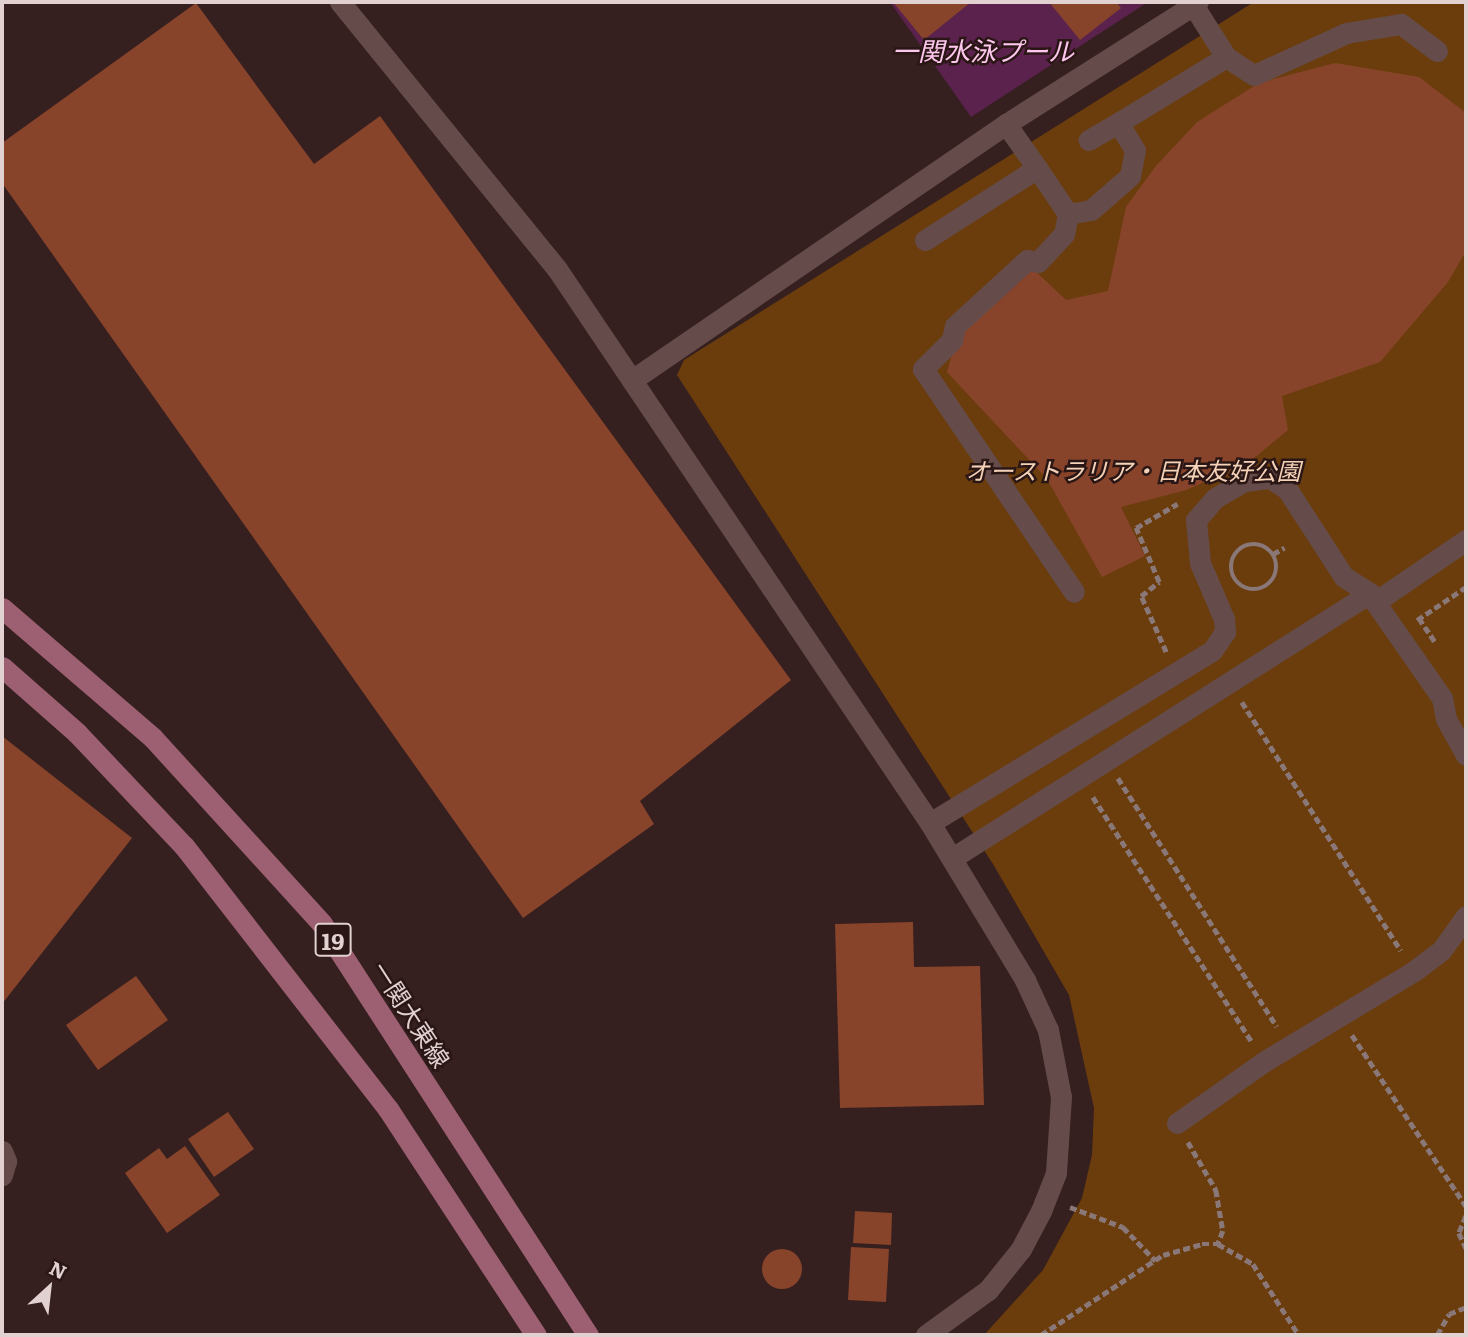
<!DOCTYPE html>
<html>
<head>
<meta charset="utf-8">
<style>
  body { margin:0 }
  #map { position:relative; width:1468px; height:1337px; overflow:hidden; background:#351f1f; font-family:Literata,"Noto Sans JP",serif }
  div>[style] { position:absolute }
  .green>* { inset:0; background:#6b3d0d }
  .water>* { inset:0; background:#5a224d }
  .building>* { inset:0; background:#88442b }
  .round { border-radius:50% }
  .path>* { height:4.5px; margin-top:-2.25px; transform-origin:0; background:repeating-linear-gradient(90deg,#8a7777 0 7px,transparent 0 10.5px) }
  .path>.ring { margin:-2.25px; padding:0; box-sizing:content-box; background:none; border:4.5px solid #8a7777; border-radius:50% }
  .minor>* { height:21px; margin:-10.5px; padding:0 10.5px; transform-origin:10.5px; border-radius:10.5px; background:#654c4b }
  .major>* { height:21px; margin:-10.5px; padding:0 10.5px; transform-origin:10.5px; border-radius:10.5px; background:#9d6072 }
  span { translate:-50% -50%; white-space:nowrap; text-align:center; line-height:1.15; -webkit-text-stroke:5px #2b1616; paint-order:stroke }
  .shield-label span { padding:2px 5px; background:#2b1616; border:2px solid; border-radius:5px; -webkit-text-stroke-width:0 }
  .shield-label { font-size:23px; color:#e1d1d1; font-weight:700 }
  .park-label { font-size:24px; color:#f4d2b7; font-style:italic }
  .street-label { font-size:24px; color:#e1d1d1 }
  .water-label { font-size:26px; color:#fec8ee; font-style:italic }
  .frame { position:absolute; inset:0; border:4px solid #e1d1d1; pointer-events:none }
  .north { position:absolute; left:14px; top:1253px; width:70px; height:70px; -webkit-text-stroke:5px #2b1616; paint-order:stroke; rotate:27deg; font-size:19px; font-weight:700; line-height:28px; text-align:center; color:#e1d1d1 }
  .north::after { content:''; display:block; margin:auto; width:24px; height:32px; background:#e1d1d1; clip-path:polygon(50% 0,100% 100%,50% 72%,0 100%) }
</style>
</head>
<body>
<div id="map">
  <div class="green">
    <div style="clip-path:polygon(1254px 2px,1466px 2px,1466px 1335px,984px 1335px,1043px 1270px,1082px 1198px,1092px 1155px,1094px 1108px,1069px 995px,993px 864px,677px 375px,684px 360px)"></div>
  </div>
  <div class="water">
    <div style="clip-path:polygon(890px 2px,1148px 2px,971px 117px)"></div>
  </div>
  <div class="building">
    <div style="clip-path:polygon(893px 2px,971px 2px,924px 40px)"></div>
    <div style="clip-path:polygon(1049px 2px,1116px 2px,1121px 8px,1080px 40px)"></div>
    <div style="clip-path:polygon(196px 3px,314px 164px,380px 116px,791px 680px,640px 801px,654px 824px,523px 918px,2px 183px,2px 143px)"></div>
    <div style="clip-path:polygon(1335px 63px,1419px 77px,1466px 113px,1466px 251px,1448px 282px,1380px 362px,1282px 396px,1288px 430px,1248px 463px,1186px 490px,1121px 507px,1145px 556px,1102px 577px,1047px 479px,947px 372px,960px 326px,1029px 265px,1066px 300px,1108px 291px,1126px 207px,1155px 167px,1197px 122px,1259px 83px)"></div>
    <div style="clip-path:polygon(2px 736px,132px 838px,2px 1004px)"></div>
    <div style="clip-path:polygon(913px 922px,914px 967px,980px 966px,984px 1105px,840px 1108px,835px 924px)"></div>
    <div style="clip-path:polygon(136px 976px,168px 1020px,98px 1070px,66px 1025px)"></div>
    <div style="clip-path:polygon(228px 1112px,254px 1149px,214px 1177px,188px 1139px)"></div>
    <div style="clip-path:polygon(185px 1146px,220px 1195px,167px 1233px,125px 1173px,159px 1148px,167px 1159px)"></div>
    <div style="clip-path:polygon(855px 1211px,892px 1213px,891px 1245px,853px 1243px)"></div>
    <div style="clip-path:polygon(851px 1247px,889px 1249px,886px 1302px,848px 1300px)"></div>
    <div class="round" style="left:762px;top:1249px;width:40px;height:40px"></div>
  </div>
  <div class="path">
    <div class="ring" style="left:1231px;top:544px;width:41.5px;height:41.5px"></div>
    <div style="left:1273px;top:554px;width:13px;rotate:-29deg"></div>
    <div style="left:1419px;top:618px;width:30px;rotate:56deg"></div>
    <div style="left:1417px;top:620px;width:59px;rotate:-34deg"></div>
    <div style="left:1166px;top:652px;width:61px;rotate:-114.1deg"></div>
    <div style="left:1141px;top:596px;width:23px;rotate:-38deg"></div>
    <div style="left:1159px;top:582px;width:59px;rotate:-113.1deg"></div>
    <div style="left:1136px;top:528px;width:48px;rotate:-30.3deg"></div>
    <div style="left:1242px;top:702px;width:295px;rotate:57.4deg"></div>
    <div style="left:1118px;top:778px;width:295px;rotate:57.4deg"></div>
    <div style="left:1093px;top:797px;width:292px;rotate:57deg"></div>
    <div style="left:1352px;top:1035px;width:206px;rotate:56.3deg"></div>
    <div style="left:1188px;top:1142px;width:56px;rotate:59.7deg"></div>
    <div style="left:1216px;top:1190px;width:42px;rotate:80.3deg"></div>
    <div style="left:1223px;top:1231px;width:14px;rotate:111deg"></div>
    <div style="left:1070px;top:1207px;width:57px;rotate:20.7deg"></div>
    <div style="left:1123px;top:1227px;width:47px;rotate:45.9deg"></div>
    <div style="left:1466px;top:1216px;width:18px;rotate:112deg"></div>
    <div style="left:1459px;top:1233px;width:17px;rotate:65deg"></div>
    <div style="left:1041px;top:1335px;width:146px;rotate:-33.3deg"></div>
    <div style="left:1163px;top:1255px;width:41px;rotate:-15.8deg"></div>
    <div style="left:1202px;top:1244px;width:16px"></div>
    <div style="left:1218px;top:1244px;width:40px;rotate:29.7deg"></div>
    <div style="left:1253px;top:1264px;width:85px;rotate:57.1deg"></div>
    <div style="left:1437px;top:1335px;width:24px;rotate:-60deg"></div>
    <div style="left:1449px;top:1314px;width:18px;rotate:-22deg"></div>
  </div>
  <div class="minor">
    <div style="left:340px;top:2px;width:344px;rotate:50.9deg"></div>
    <div style="left:557px;top:269px;width:668px;rotate:56.05deg"></div>
    <div style="left:930px;top:823px;width:184px;rotate:58.8deg"></div>
    <div style="left:1025px;top:980px;width:55px;rotate:65.3deg"></div>
    <div style="left:1048px;top:1030px;width:68px;rotate:79deg"></div>
    <div style="left:1061px;top:1097px;width:76px;rotate:93.8deg"></div>
    <div style="left:1056px;top:1173px;width:41px;rotate:111.5deg"></div>
    <div style="left:1041px;top:1211px;width:43px;rotate:117.8deg"></div>
    <div style="left:1021px;top:1249px;width:53px;rotate:128.8deg"></div>
    <div style="left:988px;top:1290px;width:77px;rotate:144deg"></div>
    <div style="left:1226px;top:57px;width:33px;rotate:33deg"></div>
    <div style="left:1254px;top:75px;width:101px;rotate:-24.5deg"></div>
    <div style="left:1346px;top:33px;width:56px;rotate:-9.3deg"></div>
    <div style="left:1401px;top:24px;width:45px;rotate:36.9deg"></div>
    <div style="left:1118px;top:123px;width:127px;rotate:-31.4deg"></div>
    <div style="left:1226px;top:57px;width:62px;rotate:-122.4deg"></div>
    <div style="left:1037px;top:168px;width:55px;rotate:56deg"></div>
    <div style="left:1068px;top:214px;width:20px;rotate:101deg"></div>
    <div style="left:1064px;top:234px;width:38px;rotate:133deg"></div>
    <div style="left:1038px;top:262px;width:11px;rotate:-170deg"></div>
    <div style="left:1027px;top:260px;width:98px;rotate:137.5deg"></div>
    <div style="left:955px;top:326px;width:14px;rotate:102deg"></div>
    <div style="left:952px;top:340px;width:41px;rotate:135deg"></div>
    <div style="left:923px;top:369px;width:269px;rotate:55.9deg"></div>
    <div style="left:1068px;top:214px;width:23px;rotate:-10deg"></div>
    <div style="left:1091px;top:210px;width:52px;rotate:-41.1deg"></div>
    <div style="left:1130px;top:176px;width:26px;rotate:-79deg"></div>
    <div style="left:1135px;top:150px;width:32px;rotate:-122deg"></div>
    <div style="left:1118px;top:123px;width:34px;rotate:150deg"></div>
    <div style="left:925px;top:240px;width:133px;rotate:-32.7deg"></div>
    <div style="left:1037px;top:168px;width:54px;rotate:-125.2deg"></div>
    <div style="left:632px;top:380px;width:453px;rotate:-34.4deg"></div>
    <div style="left:1006px;top:124px;width:227px;rotate:-32.4deg"></div>
    <div style="left:1466px;top:540px;width:110px;rotate:145.7deg"></div>
    <div style="left:1375px;top:602px;width:117px;rotate:55.1deg"></div>
    <div style="left:1442px;top:698px;width:21px;rotate:79deg"></div>
    <div style="left:1446px;top:719px;width:41px;rotate:60.9deg"></div>
    <div style="left:930px;top:823px;width:330px;rotate:-31.4deg"></div>
    <div style="left:1212px;top:651px;width:23px;rotate:-56deg"></div>
    <div style="left:1225px;top:632px;width:13px;rotate:-94deg"></div>
    <div style="left:1224px;top:619px;width:61px;rotate:-113.2deg"></div>
    <div style="left:1200px;top:563px;width:43px;rotate:-95.3deg"></div>
    <div style="left:1196px;top:520px;width:29px;rotate:-49deg"></div>
    <div style="left:1215px;top:498px;width:34px;rotate:-30deg"></div>
    <div style="left:1245px;top:481px;width:25px;rotate:-7deg"></div>
    <div style="left:1270px;top:478px;width:20px;rotate:33deg"></div>
    <div style="left:1287px;top:489px;width:105px;rotate:57.1deg"></div>
    <div style="left:1344px;top:577px;width:31px;rotate:32deg"></div>
    <div style="left:1370px;top:593px;width:495px;rotate:147.6deg"></div>
    <div style="left:1177px;top:1123px;width:108px;rotate:-35.2deg"></div>
    <div style="left:1265px;top:1061px;width:174px;rotate:-31.1deg"></div>
    <div style="left:1414px;top:971px;width:34px;rotate:-37deg"></div>
    <div style="left:1441px;top:951px;width:43px;rotate:-54.5deg"></div>
    <div style="left:2px;top:1151px;width:11px;rotate:68deg"></div>
    <div style="left:6px;top:1161px;width:15px;rotate:106deg"></div>
  </div>
  <div class="major">
    <div style="left:2px;top:608px;width:199px;rotate:40.7deg"></div>
    <div style="left:153px;top:738px;width:251px;rotate:47.7deg"></div>
    <div style="left:322px;top:924px;width:490px;rotate:57.1deg"></div>
    <div style="left:2px;top:667px;width:100px;rotate:41.3deg"></div>
    <div style="left:77px;top:733px;width:156px;rotate:46.6deg"></div>
    <div style="left:184px;top:846px;width:333px;rotate:52.2deg"></div>
    <div style="left:388px;top:1109px;width:270px;rotate:56.8deg"></div>
  </div>
  <div class="shield-label">
    <span style="left:333px;top:940px">19</span>
  </div>
  <div class="park-label">
    <span style="left:1133px;top:470px">オーストラリア・日本友好公園</span>
  </div>
  <div class="street-label">
    <span style="left:412px;top:1014px;rotate:57deg">一関大東線</span>
  </div>
  <div class="water-label">
    <span style="left:983px;top:50px">一関水泳プール</span>
  </div>
  <div class="frame"></div>
  <div class="north">N</div>
</div>
</body>
</html>
